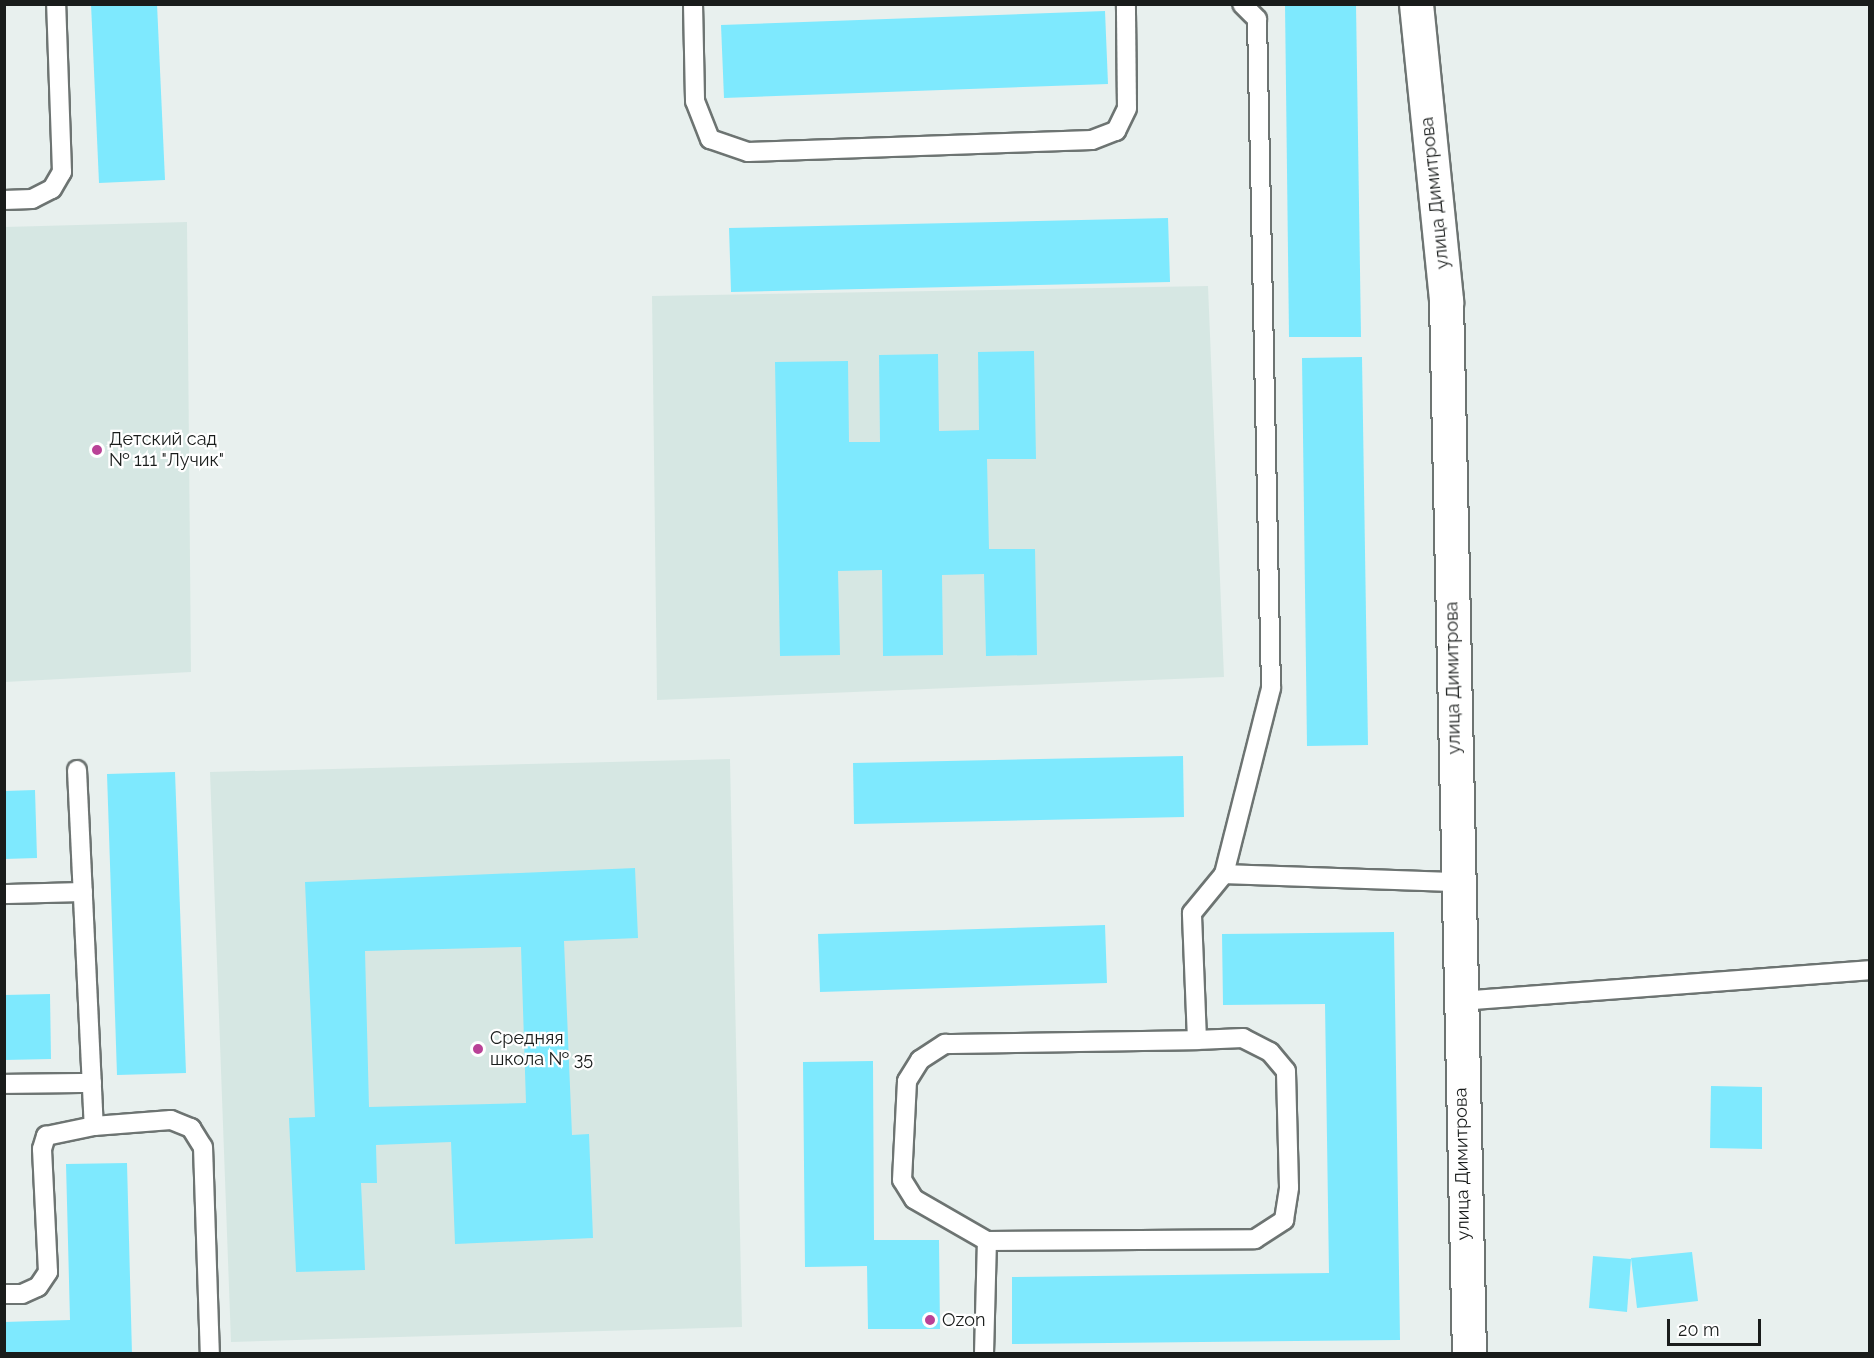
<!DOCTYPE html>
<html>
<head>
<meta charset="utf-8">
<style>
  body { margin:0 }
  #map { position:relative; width:1874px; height:1358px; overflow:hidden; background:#e8f0ee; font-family:Raleway,sans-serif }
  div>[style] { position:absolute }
  .built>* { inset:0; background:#d6e7e3 }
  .building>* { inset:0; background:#7ee9fe }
  .roads { filter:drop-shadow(2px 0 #6d7472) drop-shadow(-2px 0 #6d7472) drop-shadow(0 2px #6d7472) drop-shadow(0 -2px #6d7472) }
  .service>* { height:18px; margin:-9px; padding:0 9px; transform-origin:9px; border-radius:9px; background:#fff }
  .minor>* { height:33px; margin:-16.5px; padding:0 16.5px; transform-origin:16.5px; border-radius:16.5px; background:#fff }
  .dots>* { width:16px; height:16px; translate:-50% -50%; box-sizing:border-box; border:3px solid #fff; border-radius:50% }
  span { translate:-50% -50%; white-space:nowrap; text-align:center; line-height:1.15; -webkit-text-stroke:4.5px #fff; paint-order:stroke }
  .street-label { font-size:18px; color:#191c1b }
  .poi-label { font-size:18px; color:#191c1b }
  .left { translate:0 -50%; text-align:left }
  .frame { position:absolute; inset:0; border:6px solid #191c1b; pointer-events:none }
  .scale { position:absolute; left:1667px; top:1319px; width:94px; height:27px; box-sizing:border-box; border:3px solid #191c1b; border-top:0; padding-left:8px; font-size:18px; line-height:21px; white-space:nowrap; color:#191c1b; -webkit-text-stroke:4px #fff; paint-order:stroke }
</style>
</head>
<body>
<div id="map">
  <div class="built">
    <div style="clip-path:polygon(187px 222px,191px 672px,5px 682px,5px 227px)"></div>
    <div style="clip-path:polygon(1208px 286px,1224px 677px,657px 700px,652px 296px)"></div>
    <div style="clip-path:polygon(730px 759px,742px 1327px,231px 1342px,210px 772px)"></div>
  </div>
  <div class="building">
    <div style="clip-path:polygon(91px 4px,157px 4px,165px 180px,99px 183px)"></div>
    <div style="clip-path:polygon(1285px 4px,1356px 4px,1361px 337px,1289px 337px)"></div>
    <div style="clip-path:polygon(1105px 11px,1108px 84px,724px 98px,721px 25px)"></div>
    <div style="clip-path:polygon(1168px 218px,1170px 282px,731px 292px,729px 228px)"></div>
    <div style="clip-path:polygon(1034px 351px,1036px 459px,987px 459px,989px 549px,1035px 549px,1037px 655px,986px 656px,984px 574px,942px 575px,943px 655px,883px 656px,882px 570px,838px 571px,840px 655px,780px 656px,775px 362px,848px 361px,849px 442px,880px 442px,879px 355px,938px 354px,939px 431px,979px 430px,978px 352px)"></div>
    <div style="clip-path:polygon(1362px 357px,1368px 745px,1307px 746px,1302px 358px)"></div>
    <div style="clip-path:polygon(1183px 756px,1184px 817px,854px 824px,853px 763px)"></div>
    <div style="clip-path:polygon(175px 772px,186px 1073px,117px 1075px,107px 774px)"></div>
    <div style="clip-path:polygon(35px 790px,37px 858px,4px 859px,4px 791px)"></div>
    <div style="clip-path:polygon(evenodd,635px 868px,638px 938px,564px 941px,572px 1135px,589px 1134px,593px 1238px,455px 1244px,451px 1142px,376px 1145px,377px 1183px,361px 1183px,365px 1270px,296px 1272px,289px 1118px,315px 1117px,305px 882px,635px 868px,521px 947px,526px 1103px,369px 1107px,365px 951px,521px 947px)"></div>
    <div style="clip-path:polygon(1105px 925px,1107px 983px,820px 992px,818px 934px)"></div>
    <div style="clip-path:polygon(1394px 932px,1400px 1340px,1012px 1344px,1012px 1277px,1329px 1273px,1325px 1004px,1223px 1005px,1222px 934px)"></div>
    <div style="clip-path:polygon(50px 994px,51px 1059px,4px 1060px,4px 995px)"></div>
    <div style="clip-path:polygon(873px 1061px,874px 1240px,939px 1240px,940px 1329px,868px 1329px,867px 1266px,805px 1267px,803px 1062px)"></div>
    <div style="clip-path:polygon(1711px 1086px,1762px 1087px,1762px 1149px,1710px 1148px)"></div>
    <div style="clip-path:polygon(127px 1163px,132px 1354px,4px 1354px,4px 1322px,70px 1320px,66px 1164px)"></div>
    <div style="clip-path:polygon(1692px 1252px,1698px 1301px,1637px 1308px,1631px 1258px)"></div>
    <div style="clip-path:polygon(1593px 1256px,1631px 1259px,1627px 1312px,1589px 1308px)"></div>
  </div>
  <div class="roads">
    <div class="service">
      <div style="left:693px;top:4px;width:97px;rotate:88.8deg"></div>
      <div style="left:695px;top:101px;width:41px;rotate:68.5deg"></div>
      <div style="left:710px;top:139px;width:40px;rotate:18.9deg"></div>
      <div style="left:748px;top:152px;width:344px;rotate:-2deg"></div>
      <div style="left:1092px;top:140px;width:26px;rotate:-21deg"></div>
      <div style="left:1116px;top:131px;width:25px;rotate:-64deg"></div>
      <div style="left:1127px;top:108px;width:104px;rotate:-90.6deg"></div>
      <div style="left:4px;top:200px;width:28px;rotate:-2deg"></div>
      <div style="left:32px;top:199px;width:22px;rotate:-27deg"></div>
      <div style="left:52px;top:189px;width:20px;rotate:-60deg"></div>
      <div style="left:62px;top:172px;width:168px;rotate:-92deg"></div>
      <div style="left:77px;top:770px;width:356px;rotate:87.3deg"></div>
      <div style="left:1224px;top:874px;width:192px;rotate:-75.8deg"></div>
      <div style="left:1271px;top:688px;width:669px;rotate:-91.2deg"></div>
      <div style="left:1257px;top:19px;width:21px;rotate:-135deg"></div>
      <div style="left:4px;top:894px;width:79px;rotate:-1.5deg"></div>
      <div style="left:1459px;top:1001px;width:412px;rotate:-4.3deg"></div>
      <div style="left:4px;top:1084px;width:88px;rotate:-0.7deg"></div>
      <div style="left:987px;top:1241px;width:84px;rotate:-150.1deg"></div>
      <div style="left:914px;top:1199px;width:22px;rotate:-122deg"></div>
      <div style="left:902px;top:1180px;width:99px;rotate:-87.1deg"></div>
      <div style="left:907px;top:1081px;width:25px;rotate:-58deg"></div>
      <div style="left:920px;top:1060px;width:30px;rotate:-33deg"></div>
      <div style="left:945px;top:1044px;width:252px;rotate:-0.9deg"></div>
      <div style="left:4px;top:1294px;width:18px"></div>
      <div style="left:22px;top:1294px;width:17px;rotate:-24deg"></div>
      <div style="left:38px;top:1287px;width:18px;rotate:-56deg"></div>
      <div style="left:48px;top:1272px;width:123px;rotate:-92.8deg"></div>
      <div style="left:42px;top:1149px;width:14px;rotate:-73deg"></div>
      <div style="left:46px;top:1136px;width:49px;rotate:-11.8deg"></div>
      <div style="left:94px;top:1126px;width:77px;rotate:-4.5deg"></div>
      <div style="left:171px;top:1120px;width:22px;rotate:22deg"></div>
      <div style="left:191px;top:1128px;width:22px;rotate:58deg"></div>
      <div style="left:203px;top:1147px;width:207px;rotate:88.1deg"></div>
      <div style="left:984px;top:1354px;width:113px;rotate:-88.5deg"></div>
      <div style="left:987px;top:1241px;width:268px;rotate:-0.4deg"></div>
      <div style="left:1255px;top:1239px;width:35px;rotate:-33deg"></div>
      <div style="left:1284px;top:1220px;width:33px;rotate:-81deg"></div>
      <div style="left:1289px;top:1187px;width:116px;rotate:-91.5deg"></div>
      <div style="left:1286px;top:1071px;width:25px;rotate:-130deg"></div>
      <div style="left:1270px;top:1052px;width:30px;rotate:-153deg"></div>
      <div style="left:1243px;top:1038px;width:46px;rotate:177.5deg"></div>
      <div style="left:1197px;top:1040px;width:127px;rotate:-92.3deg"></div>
      <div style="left:1192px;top:913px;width:50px;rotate:-50.6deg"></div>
      <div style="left:1224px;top:874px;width:234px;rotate:2deg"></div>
    </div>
    <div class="minor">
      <div style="left:1416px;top:4px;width:299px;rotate:84.2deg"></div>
      <div style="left:1446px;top:301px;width:1053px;rotate:88.75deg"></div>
    </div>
  </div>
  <div class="dots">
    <div style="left:97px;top:450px;background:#b94297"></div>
    <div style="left:478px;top:1049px;background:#b94297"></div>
    <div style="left:930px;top:1320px;background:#b94297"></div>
  </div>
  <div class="street-label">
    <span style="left:1435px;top:193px;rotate:-96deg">улица Димитрова</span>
    <span style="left:1453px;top:678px;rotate:-91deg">улица Димитрова</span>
    <span style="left:1462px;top:1164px;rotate:-91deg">улица Димитрова</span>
  </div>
  <div class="poi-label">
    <span class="left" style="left:109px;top:450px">Детский сад<br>№ 111 "Лучик"</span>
    <span class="left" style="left:490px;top:1049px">Средняя<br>школа № 35</span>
    <span class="left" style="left:942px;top:1320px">Ozon</span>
  </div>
  <div class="frame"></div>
  <div class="scale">20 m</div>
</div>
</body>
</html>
